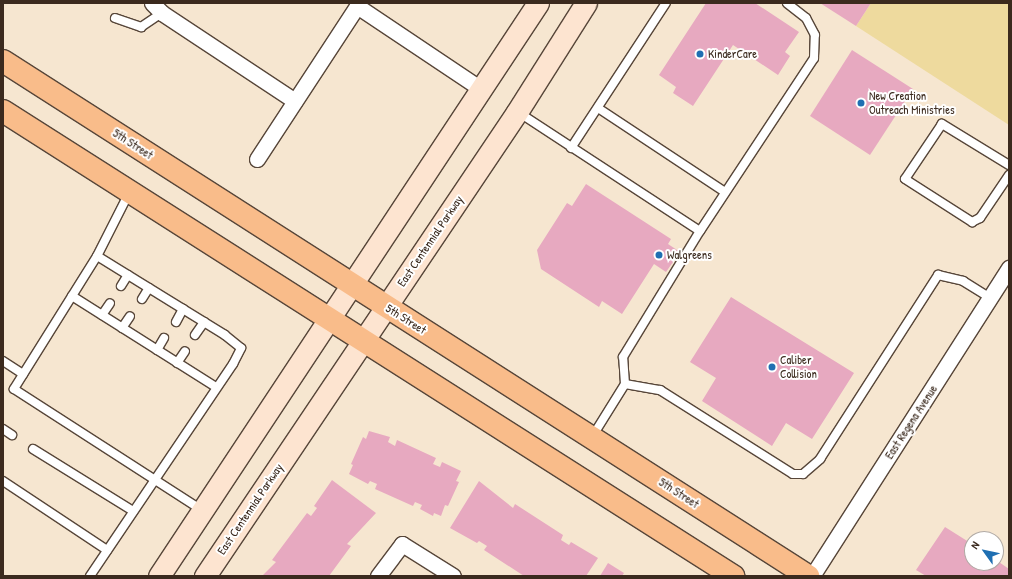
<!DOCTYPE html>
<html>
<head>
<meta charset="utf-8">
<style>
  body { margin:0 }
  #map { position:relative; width:1012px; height:579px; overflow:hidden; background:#f6e6d0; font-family:"Patrick Hand",sans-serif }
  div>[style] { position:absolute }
  .sand>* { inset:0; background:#eeda9e }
  .building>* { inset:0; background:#e7a9c0 }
  .roads { filter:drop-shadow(1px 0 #574639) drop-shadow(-1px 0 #574639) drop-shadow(0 1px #574639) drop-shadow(0 -1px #574639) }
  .lane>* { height:8px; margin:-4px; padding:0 4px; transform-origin:4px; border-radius:4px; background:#fff }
  .street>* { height:15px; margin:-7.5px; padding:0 7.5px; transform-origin:7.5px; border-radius:7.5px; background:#fff }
  .secondary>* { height:21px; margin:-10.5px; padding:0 10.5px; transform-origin:10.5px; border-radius:10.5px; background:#fde4d0 }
  .primary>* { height:22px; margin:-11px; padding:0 11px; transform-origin:11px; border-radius:11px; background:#f9bc8a }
  .dots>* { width:11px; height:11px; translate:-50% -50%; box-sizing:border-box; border:2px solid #fff; border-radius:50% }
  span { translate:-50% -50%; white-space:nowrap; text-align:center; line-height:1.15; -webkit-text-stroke:4px #fff; paint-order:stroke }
  .poi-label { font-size:12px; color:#3b2a1e }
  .left { translate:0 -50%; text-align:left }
  .street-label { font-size:12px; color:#3b2a1e }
  .frame { position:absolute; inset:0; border:4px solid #3b2a1e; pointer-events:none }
  .north { position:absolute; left:964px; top:531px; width:40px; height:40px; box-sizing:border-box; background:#fff; border:1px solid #b1aaa5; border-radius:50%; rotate:303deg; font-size:11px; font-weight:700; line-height:16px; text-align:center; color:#3b2a1e }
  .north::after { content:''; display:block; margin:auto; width:14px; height:18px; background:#1f6fb2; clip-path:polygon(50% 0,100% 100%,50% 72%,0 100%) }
</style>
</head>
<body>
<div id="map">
  <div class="sand">
    <div style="clip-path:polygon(871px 3px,1009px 3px,1009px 125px,856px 26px)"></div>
  </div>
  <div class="building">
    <div style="clip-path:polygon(706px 3px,755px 3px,799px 32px,785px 52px,790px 56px,778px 75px,733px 45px,693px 106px,673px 93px,676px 87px,659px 75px)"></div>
    <div style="clip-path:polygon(820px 3px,871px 3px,856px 26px)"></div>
    <div style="clip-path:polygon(852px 50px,913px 89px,870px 155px,810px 116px)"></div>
    <div style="clip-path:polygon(586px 184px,671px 239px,668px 244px,680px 252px,666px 272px,654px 264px,622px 314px,602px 301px,599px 307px,541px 269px,537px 250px,567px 203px,572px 206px)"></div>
    <div style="clip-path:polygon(731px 297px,854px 373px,812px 439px,786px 423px,772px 446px,702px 401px,716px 378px,690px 362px)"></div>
    <div style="clip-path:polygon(369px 431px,390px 437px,388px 442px,395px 446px,397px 440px,436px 458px,433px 464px,440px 467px,442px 462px,461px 471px,456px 481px,459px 482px,448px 506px,445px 505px,441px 516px,434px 513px,433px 516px,420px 509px,422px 505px,415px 502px,413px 506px,375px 489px,377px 484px,370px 481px,368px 484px,349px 474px,353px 465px,351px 464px,363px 437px,366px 439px)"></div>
    <div style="clip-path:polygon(332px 480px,376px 513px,347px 544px,351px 546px,329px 576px,262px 576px,276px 562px,272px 560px,307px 513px,311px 516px,317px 508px,314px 506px)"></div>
    <div style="clip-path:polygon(479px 481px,513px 508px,515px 504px,563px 535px,561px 540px,569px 545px,571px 542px,598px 558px,586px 576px,524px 576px,484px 550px,487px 546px,479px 541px,477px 543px,450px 528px)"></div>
    <div style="clip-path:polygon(945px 527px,972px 544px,972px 563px,996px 563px,996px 560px,1009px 569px,1009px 576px,926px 576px,916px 570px)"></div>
    <div style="clip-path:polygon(608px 563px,624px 573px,622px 576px,600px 576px)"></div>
  </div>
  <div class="roads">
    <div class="lane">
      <div style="left:115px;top:18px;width:28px;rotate:19deg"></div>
      <div style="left:141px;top:27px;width:25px;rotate:-34deg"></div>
      <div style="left:598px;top:108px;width:152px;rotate:33.5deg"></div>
      <div style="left:518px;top:112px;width:217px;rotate:33.2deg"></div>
      <div style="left:571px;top:148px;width:173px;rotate:-56.8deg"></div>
      <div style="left:1009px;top:165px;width:79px;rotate:-148.5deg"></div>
      <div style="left:942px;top:124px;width:66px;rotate:123.9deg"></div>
      <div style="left:905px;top:179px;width:80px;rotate:32.7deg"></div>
      <div style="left:972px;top:222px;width:9px;rotate:-27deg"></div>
      <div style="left:980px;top:218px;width:52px;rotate:-56deg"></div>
      <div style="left:129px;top:193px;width:71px;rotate:116.9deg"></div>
      <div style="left:97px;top:256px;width:157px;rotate:122deg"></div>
      <div style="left:14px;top:389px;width:224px;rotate:32.8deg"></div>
      <div style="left:121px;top:286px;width:13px;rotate:-58deg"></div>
      <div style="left:72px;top:296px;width:170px;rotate:32.3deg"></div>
      <div style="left:142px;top:299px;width:13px;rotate:-58deg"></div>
      <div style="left:102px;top:315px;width:14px;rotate:-56deg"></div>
      <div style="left:176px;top:322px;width:15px;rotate:-62deg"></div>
      <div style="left:122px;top:328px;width:14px;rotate:-56deg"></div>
      <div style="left:195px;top:335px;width:16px;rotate:-55deg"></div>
      <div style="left:157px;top:350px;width:14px;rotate:-60deg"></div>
      <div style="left:3px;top:361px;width:24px;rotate:33deg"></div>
      <div style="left:177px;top:363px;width:14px;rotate:-56deg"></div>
      <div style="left:625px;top:384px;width:36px;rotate:10deg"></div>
      <div style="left:660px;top:390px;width:157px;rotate:32.3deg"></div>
      <div style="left:793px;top:474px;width:10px"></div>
      <div style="left:803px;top:474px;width:23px;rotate:-41deg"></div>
      <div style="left:820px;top:459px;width:219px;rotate:-57.3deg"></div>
      <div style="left:938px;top:275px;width:26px;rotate:13deg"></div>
      <div style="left:963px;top:281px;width:32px;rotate:32deg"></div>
      <div style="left:3px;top:429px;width:11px;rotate:34deg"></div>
      <div style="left:592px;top:437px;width:62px;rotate:-58.1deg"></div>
      <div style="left:625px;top:384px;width:27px;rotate:-94deg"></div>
      <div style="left:623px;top:357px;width:148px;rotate:-58.6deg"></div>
      <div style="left:700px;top:231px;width:207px;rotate:-56.6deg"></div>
      <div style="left:814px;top:58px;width:23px;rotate:-88deg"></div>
      <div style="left:815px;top:35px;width:19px;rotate:-118deg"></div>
      <div style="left:806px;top:18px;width:24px;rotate:-142deg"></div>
      <div style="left:33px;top:449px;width:118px;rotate:31.8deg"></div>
      <div style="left:3px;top:481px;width:125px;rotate:33.6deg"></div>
      <div style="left:90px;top:576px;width:256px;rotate:-56deg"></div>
      <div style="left:233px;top:364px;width:18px;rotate:-63deg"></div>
      <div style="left:241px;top:348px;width:21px;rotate:-141deg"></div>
      <div style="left:225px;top:335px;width:150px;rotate:-148.3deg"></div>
    </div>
    <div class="street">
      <div style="left:152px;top:3px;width:14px;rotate:45deg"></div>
      <div style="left:162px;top:13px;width:159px;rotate:33.5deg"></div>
      <div style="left:357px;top:6px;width:149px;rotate:33.8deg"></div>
      <div style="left:257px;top:159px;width:186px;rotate:-56.8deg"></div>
      <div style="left:378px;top:576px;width:40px;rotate:-53deg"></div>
      <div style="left:402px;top:544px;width:60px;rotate:32.1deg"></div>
      <div style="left:812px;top:576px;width:366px;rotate:-57.4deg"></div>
    </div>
    <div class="secondary">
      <div style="left:159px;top:576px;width:687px;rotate:-56.52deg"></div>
      <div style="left:205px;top:576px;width:559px;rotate:-56.08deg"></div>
      <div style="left:517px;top:112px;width:129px;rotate:-57.7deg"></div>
    </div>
    <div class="primary">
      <div style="left:3px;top:61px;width:956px;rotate:32.61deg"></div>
      <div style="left:3px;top:111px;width:866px;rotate:32.5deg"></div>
    </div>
  </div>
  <div class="dots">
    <div style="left:700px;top:54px;background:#1f6fb2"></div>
    <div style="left:861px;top:103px;background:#1f6fb2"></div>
    <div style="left:659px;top:255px;background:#1f6fb2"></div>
    <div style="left:772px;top:367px;background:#1f6fb2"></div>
  </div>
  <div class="poi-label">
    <span class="left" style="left:708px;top:54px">KinderCare</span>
    <span class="left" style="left:869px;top:103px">New Creation<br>Outreach Ministries</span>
    <span class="left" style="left:667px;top:255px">Walgreens</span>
    <span class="left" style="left:780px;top:367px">Caliber<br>Collision</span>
  </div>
  <div class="street-label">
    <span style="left:133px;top:144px;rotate:33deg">5th Street</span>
    <span style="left:430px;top:241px;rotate:-56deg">East Centennial Parkway</span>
    <span style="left:406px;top:319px;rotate:32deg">5th Street</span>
    <span style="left:911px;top:422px;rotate:-57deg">East Regena Avenue</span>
    <span style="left:679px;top:493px;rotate:33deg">5th Street</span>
    <span style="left:250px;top:509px;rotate:-56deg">East Centennial Parkway</span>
  </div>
  <div class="frame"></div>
  <div class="north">N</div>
</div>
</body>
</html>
